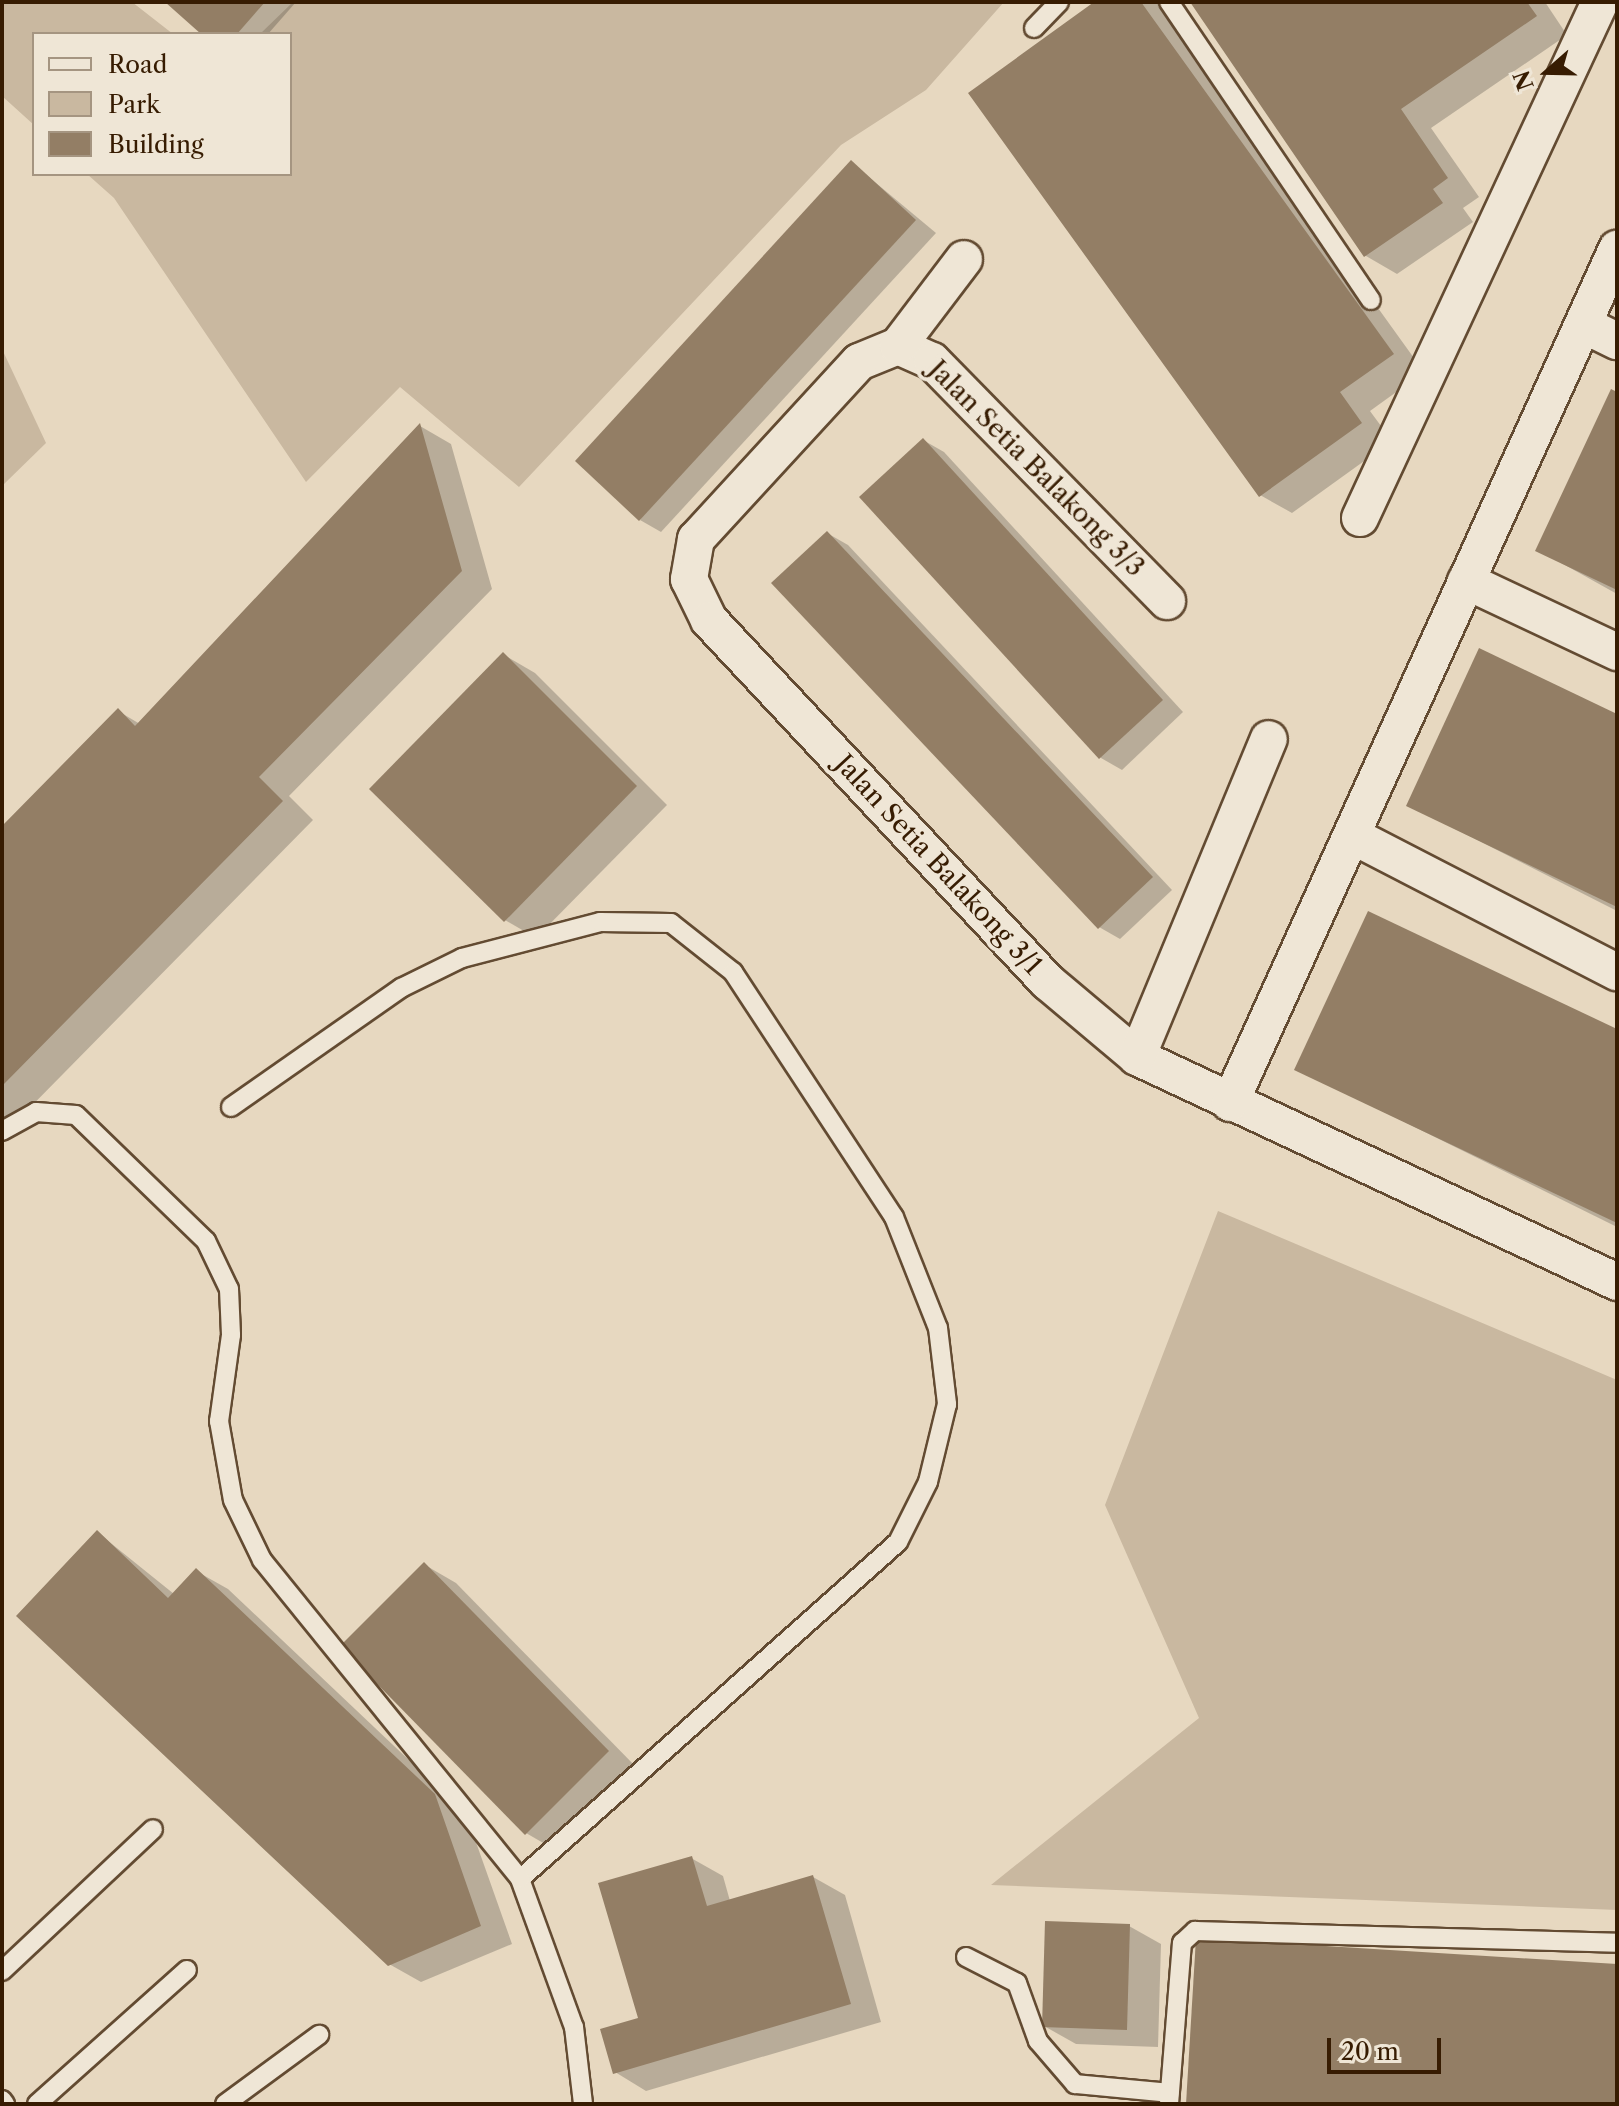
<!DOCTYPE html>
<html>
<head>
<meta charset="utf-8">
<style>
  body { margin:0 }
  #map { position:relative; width:1619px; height:2106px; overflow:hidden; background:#e7d8c0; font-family:"Libre Caslon Text",serif }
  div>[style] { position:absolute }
  .green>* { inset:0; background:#c9b8a0 }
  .shadow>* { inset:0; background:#0003 }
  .building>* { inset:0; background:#937e65 }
  .roads { filter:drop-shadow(2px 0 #634b32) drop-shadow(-2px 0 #634b32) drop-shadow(0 2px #634b32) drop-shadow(0 -2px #634b32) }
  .service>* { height:18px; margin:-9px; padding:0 9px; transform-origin:9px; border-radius:9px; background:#efe6d6 }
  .minor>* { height:36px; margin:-18px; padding:0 18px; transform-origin:18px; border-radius:18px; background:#efe6d6 }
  span { translate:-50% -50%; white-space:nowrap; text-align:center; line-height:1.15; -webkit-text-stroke:8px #efe6d6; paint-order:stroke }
  .street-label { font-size:26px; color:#371c02 }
  .frame { position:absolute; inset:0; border:4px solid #371c02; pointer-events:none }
  .legend { position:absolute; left:32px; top:32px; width:260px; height:144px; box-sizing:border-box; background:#efe6d6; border:2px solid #a59581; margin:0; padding:10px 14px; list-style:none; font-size:24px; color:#371c02 }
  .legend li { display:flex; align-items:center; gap:16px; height:40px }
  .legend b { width:40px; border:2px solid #a59581 }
  .north { position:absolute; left:1507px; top:32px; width:80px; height:80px; -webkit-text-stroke:6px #efe6d6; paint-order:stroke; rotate:250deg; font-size:22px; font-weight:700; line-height:32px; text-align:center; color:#371c02 }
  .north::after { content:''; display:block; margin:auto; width:28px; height:36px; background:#371c02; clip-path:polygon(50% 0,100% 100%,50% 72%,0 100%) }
  .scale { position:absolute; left:1327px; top:2038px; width:114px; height:36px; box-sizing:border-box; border:4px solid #371c02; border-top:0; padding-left:10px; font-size:24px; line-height:28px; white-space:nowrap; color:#371c02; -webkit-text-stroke:6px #efe6d6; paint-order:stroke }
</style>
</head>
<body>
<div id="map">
  <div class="green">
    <div style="clip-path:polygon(2px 2px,132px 2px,173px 34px,34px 34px,34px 125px,2px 96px)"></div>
    <div style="clip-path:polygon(293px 2px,1004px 2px,926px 90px,841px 145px,519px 487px,400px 387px,306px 482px,114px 198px,87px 174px,290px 174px,290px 34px,260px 34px)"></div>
    <div style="clip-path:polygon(2px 349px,46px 443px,2px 486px)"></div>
    <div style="clip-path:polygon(1218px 1211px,1617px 1380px,1617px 1910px,991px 1885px,1199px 1718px,1105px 1505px)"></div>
  </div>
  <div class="shadow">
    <div style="clip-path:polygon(168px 2px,296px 2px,268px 34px,204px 34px)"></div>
    <div style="clip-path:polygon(1097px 2px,1158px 2px,1424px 372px,1370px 411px,1392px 441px,1292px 513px,1260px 495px)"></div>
    <div style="clip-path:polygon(1193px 2px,1545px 2px,1567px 35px,1431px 128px,1479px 197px,1463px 208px,1473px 222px,1397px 274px,1366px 256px)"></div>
    <div style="clip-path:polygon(852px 163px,936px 233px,661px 532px,640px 520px)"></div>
    <div style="clip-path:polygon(1617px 394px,1617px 594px,1538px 550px)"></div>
    <div style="clip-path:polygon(420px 426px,451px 444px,492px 589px,289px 796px,313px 820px,2px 1136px,2px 828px,118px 711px,140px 724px)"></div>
    <div style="clip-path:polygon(923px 440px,944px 452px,1183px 712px,1122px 770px,1101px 758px,862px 497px)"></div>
    <div style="clip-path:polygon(827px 533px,848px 545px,1172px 890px,1120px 939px,1099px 927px)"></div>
    <div style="clip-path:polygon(504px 655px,535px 673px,667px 805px,536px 938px,505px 920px)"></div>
    <div style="clip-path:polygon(1617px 716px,1617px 911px,1408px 805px)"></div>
    <div style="clip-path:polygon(1617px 1031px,1617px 1227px,1297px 1069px)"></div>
    <div style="clip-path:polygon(97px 1532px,174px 1594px,196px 1571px,228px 1589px,466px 1814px,512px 1944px,421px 1982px,389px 1964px)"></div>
    <div style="clip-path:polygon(425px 1565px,456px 1583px,639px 1770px,557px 1851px,526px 1833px)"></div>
    <div style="clip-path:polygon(691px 1858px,723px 1876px,730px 1901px,813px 1877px,845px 1895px,881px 2022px,646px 2091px,615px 2072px,640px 2020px)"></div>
    <div style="clip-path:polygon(1129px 1926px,1161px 1944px,1158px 2047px,1076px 2044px,1044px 2026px)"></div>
  </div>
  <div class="building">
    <div style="clip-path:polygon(165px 2px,265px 2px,237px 34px,201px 34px)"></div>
    <div style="clip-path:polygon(1094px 2px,1141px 2px,1394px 354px,1340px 392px,1362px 423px,1259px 497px,968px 93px)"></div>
    <div style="clip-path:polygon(1190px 2px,1527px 2px,1537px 16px,1401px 109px,1448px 178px,1433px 189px,1443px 203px,1364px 257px)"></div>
    <div style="clip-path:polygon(851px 160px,916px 220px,639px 521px,575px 461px)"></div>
    <div style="clip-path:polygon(1611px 389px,1617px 392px,1617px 590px,1535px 551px)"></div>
    <div style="clip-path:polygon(420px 423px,462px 571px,259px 777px,283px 801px,2px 1086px,2px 826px,118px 708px,135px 726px)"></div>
    <div style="clip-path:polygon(923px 438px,1163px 700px,1099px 759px,859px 497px)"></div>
    <div style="clip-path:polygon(827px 531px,1153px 877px,1098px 929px,771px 583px)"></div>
    <div style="clip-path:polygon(1479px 648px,1617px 714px,1617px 907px,1406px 806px)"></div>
    <div style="clip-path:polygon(503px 652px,637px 786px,504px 922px,369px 789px)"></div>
    <div style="clip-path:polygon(1368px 911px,1617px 1029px,1617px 1223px,1294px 1070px)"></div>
    <div style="clip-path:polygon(97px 1530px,168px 1598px,196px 1568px,435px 1794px,481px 1926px,388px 1966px,16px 1616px)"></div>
    <div style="clip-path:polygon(424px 1562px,609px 1751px,525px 1835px,340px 1646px)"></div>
    <div style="clip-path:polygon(692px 1856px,707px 1906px,813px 1875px,851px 2004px,613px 2074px,600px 2029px,638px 2018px,598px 1883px)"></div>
    <div style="clip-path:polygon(1045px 1921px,1130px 1924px,1127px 2030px,1042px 2027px)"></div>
    <div style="clip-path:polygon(1196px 1938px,1617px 1964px,1617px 2104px,1186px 2104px)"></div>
  </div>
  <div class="roads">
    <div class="service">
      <div style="left:1169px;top:2px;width:360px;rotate:55.9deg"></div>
      <div style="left:1034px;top:28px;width:36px;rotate:-46deg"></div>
      <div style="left:231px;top:1107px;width:208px;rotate:-35deg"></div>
      <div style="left:401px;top:988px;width:68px;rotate:-26.2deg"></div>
      <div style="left:462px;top:958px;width:143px;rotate:-14.6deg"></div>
      <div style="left:600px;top:922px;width:71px;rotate:0.8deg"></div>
      <div style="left:671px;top:923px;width:79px;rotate:38.3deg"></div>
      <div style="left:733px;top:972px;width:293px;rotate:56.7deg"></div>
      <div style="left:894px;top:1217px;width:119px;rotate:68.4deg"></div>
      <div style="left:938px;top:1328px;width:77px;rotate:83.2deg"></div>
      <div style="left:947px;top:1404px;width:80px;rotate:103.7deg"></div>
      <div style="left:928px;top:1482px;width:67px;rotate:116.6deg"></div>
      <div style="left:898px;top:1542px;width:506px;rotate:138.28deg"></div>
      <div style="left:520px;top:1879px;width:158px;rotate:70deg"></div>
      <div style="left:574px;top:2027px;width:78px;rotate:83.3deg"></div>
      <div style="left:2px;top:1131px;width:39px;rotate:-29deg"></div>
      <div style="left:36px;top:1112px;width:40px;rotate:4.3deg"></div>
      <div style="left:76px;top:1115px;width:181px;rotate:44.1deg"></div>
      <div style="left:206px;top:1241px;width:53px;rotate:64.4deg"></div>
      <div style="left:229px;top:1289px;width:46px;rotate:87.5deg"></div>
      <div style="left:231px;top:1335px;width:87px;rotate:97.9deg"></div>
      <div style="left:219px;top:1421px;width:80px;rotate:80deg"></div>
      <div style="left:233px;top:1500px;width:67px;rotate:64.2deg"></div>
      <div style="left:262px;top:1560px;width:410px;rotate:51deg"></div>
      <div style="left:966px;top:1957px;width:57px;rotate:27deg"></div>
      <div style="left:1017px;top:1983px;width:62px;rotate:70.1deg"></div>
      <div style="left:1038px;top:2041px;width:57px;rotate:49.3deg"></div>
      <div style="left:1075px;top:2084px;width:95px;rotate:5.4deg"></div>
      <div style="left:2px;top:1971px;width:207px;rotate:-43.2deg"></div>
      <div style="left:2px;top:2100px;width:5px;rotate:53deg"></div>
      <div style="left:37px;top:2104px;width:201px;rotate:-41.8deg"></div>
      <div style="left:225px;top:2104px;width:117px;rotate:-36.3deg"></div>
      <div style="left:1169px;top:2104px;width:162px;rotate:-85.4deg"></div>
      <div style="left:1182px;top:1943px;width:18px;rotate:-43deg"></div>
      <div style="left:1195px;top:1931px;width:422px;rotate:1.6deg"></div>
    </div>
    <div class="minor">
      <div style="left:1584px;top:325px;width:37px;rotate:26deg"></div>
      <div style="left:898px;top:346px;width:42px;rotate:157.7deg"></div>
      <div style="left:859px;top:362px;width:241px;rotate:132.6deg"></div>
      <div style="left:696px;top:539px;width:41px;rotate:99.9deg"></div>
      <div style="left:689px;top:579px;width:46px;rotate:64deg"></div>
      <div style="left:709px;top:620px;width:496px;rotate:46.9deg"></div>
      <div style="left:1048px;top:982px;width:116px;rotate:40.1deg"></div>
      <div style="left:1137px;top:1057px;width:530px;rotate:25.11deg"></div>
      <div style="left:898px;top:346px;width:37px;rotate:24deg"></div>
      <div style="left:932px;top:361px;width:336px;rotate:45.6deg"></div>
      <div style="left:898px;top:346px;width:109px;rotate:-52.8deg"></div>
      <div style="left:1360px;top:518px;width:569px;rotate:-65.06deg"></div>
      <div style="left:1466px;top:581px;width:167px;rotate:25.2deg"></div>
      <div style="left:1353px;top:836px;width:297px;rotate:27.3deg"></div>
      <div style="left:1137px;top:1057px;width:344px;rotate:-67.5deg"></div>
      <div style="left:1230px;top:1103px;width:938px;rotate:-65.62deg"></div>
    </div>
  </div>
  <div class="street-label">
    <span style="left:1036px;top:469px;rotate:45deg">Jalan Setia Balakong 3/3</span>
    <span style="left:938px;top:865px;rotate:47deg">Jalan Setia Balakong 3/1</span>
  </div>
  <div class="frame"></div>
  <ul class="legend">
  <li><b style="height:10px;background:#efe6d6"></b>Road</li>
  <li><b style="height:22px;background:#c9b8a0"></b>Park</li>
  <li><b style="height:22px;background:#937e65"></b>Building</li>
  </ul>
  <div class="north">N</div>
  <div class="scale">20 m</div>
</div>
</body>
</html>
